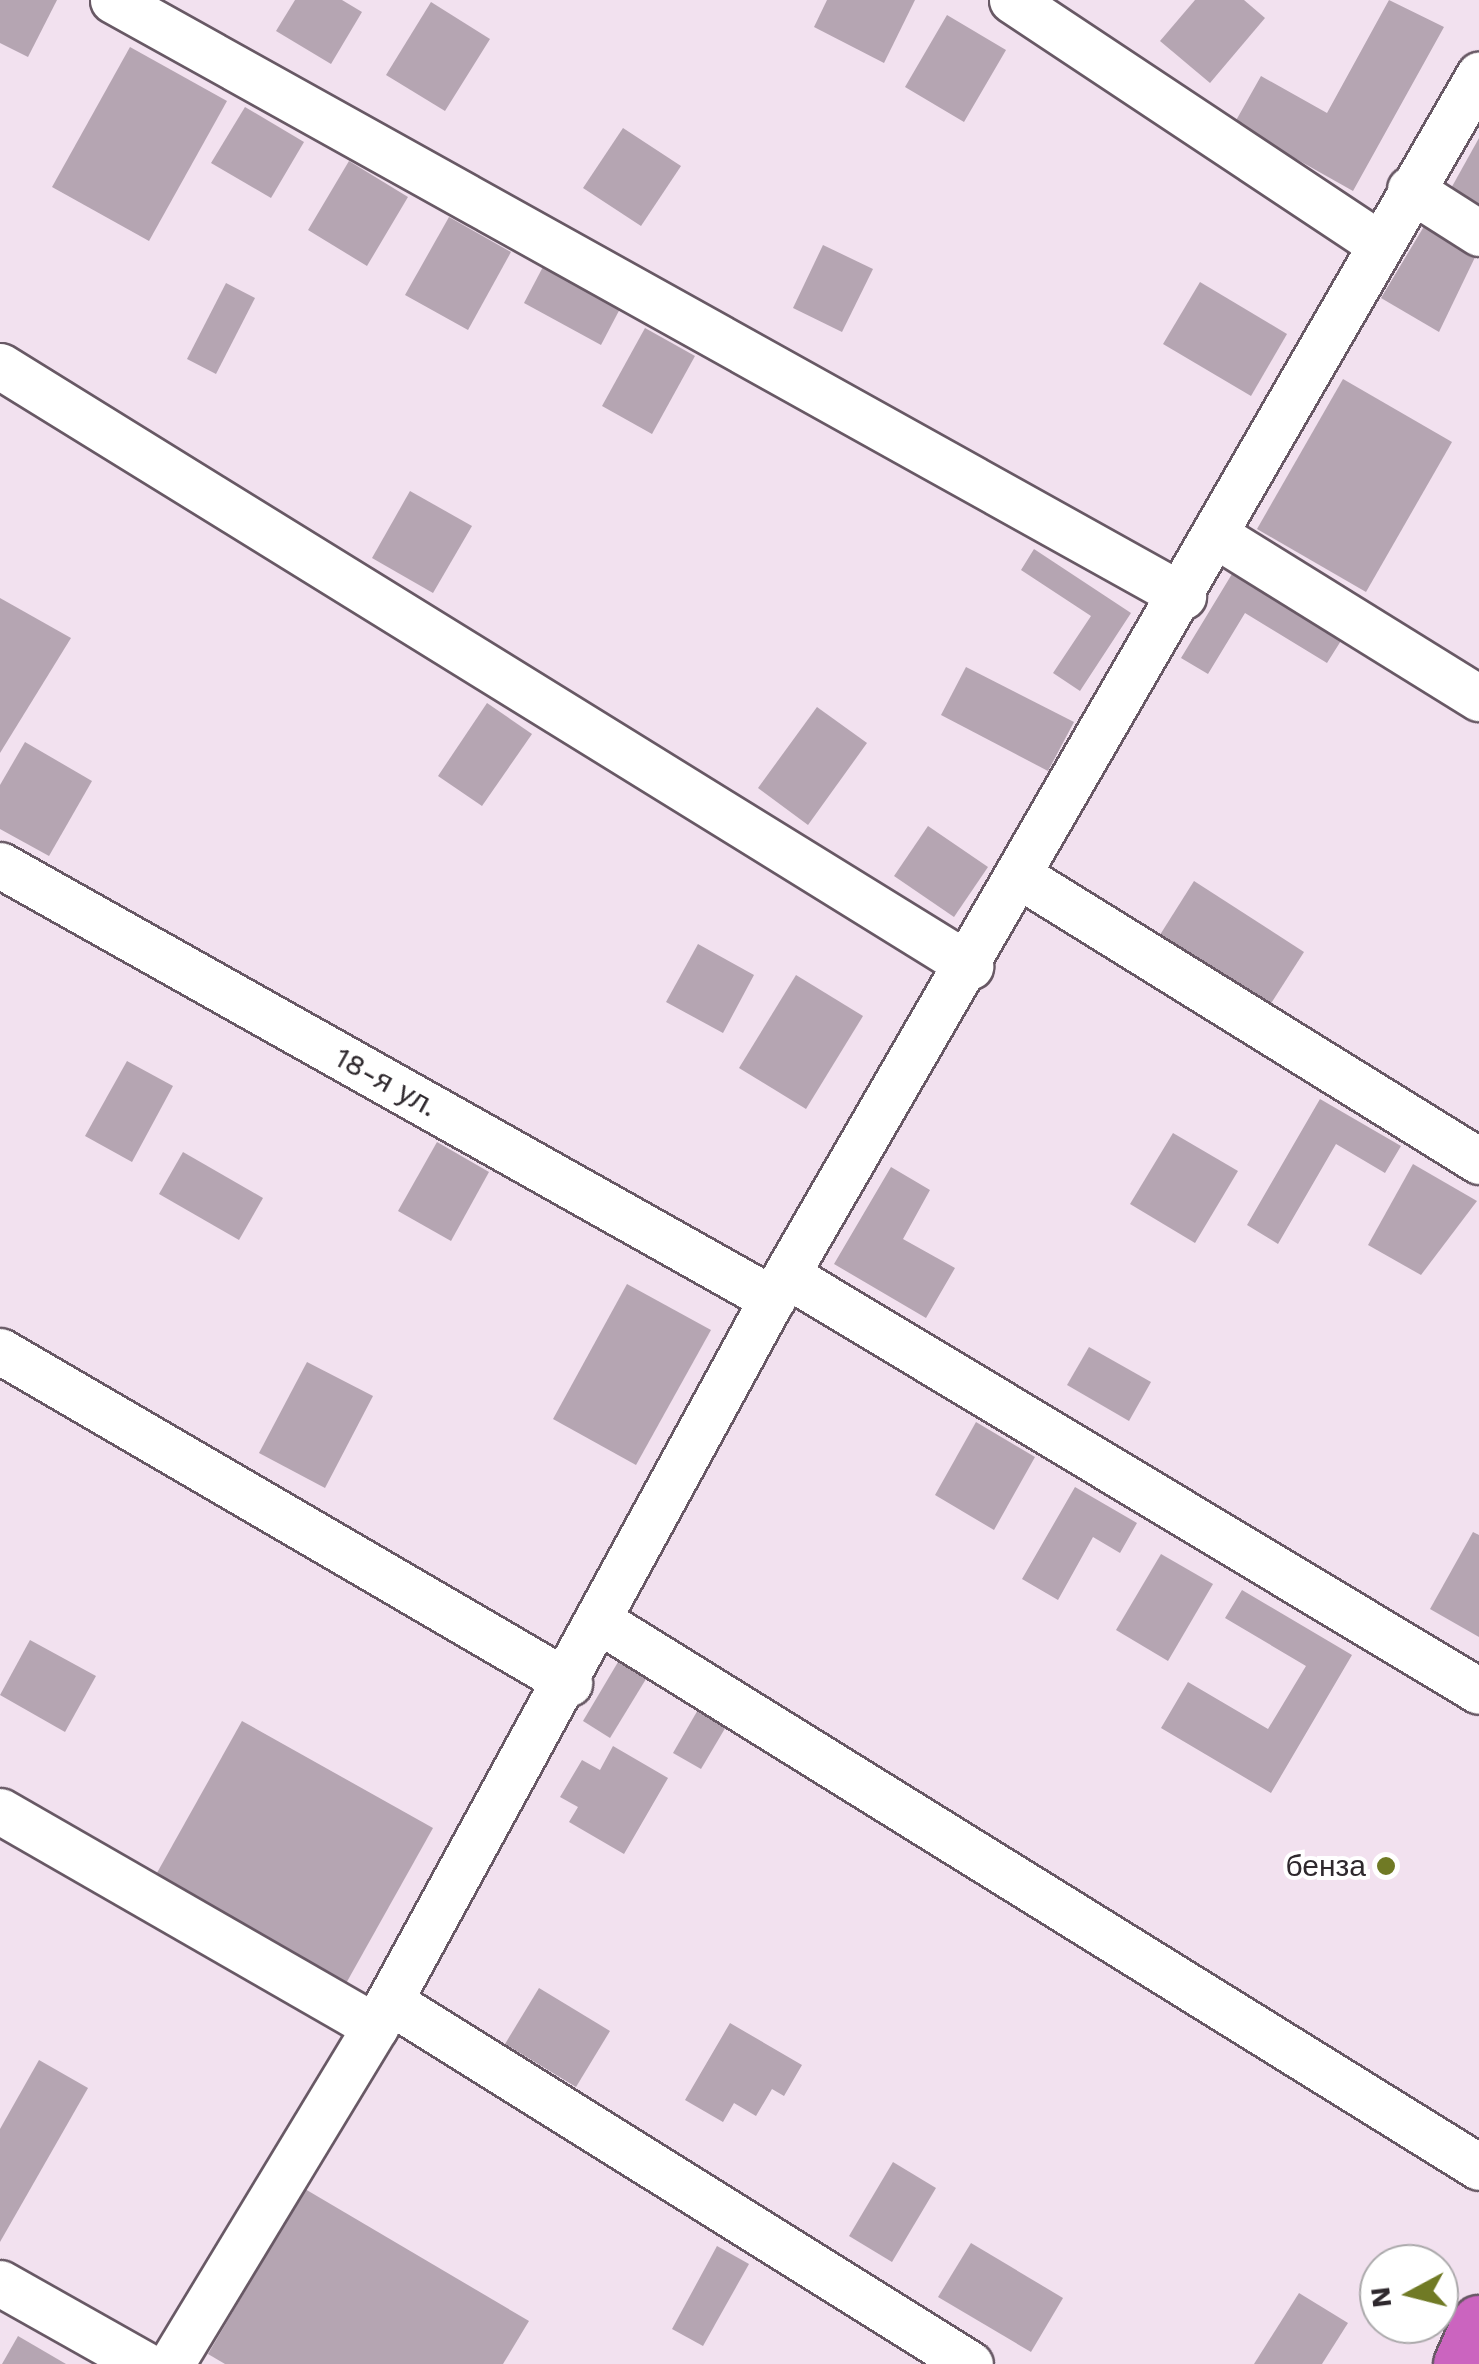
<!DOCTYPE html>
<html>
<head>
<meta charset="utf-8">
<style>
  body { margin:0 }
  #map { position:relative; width:1479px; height:2364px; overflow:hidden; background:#f2e1ef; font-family:"Work Sans",sans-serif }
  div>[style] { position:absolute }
  .building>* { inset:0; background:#b5a5b2 }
  .roads { filter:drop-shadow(2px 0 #685965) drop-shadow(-2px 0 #685965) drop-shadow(0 2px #685965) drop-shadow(0 -2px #685965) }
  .street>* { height:45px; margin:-22.5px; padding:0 22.5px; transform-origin:22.5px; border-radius:22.5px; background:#fff }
  .highway>* { height:55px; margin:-27.5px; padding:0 27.5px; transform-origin:27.5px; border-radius:27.5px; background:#cb64bf }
  .dots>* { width:28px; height:28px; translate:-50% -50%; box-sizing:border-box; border:5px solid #fff; border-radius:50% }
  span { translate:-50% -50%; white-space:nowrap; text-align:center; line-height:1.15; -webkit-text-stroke:8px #fff; paint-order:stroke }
  .street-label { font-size:30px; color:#2e282d }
  .poi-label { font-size:30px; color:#2e282d }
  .right { translate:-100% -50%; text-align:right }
  .north { position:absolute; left:1359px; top:2244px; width:100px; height:100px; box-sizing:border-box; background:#fff; border:2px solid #aba9ab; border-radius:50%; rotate:263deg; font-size:28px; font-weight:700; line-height:40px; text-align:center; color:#2e282d }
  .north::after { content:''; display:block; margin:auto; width:35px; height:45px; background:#707a25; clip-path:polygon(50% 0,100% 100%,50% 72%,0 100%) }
</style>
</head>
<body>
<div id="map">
  <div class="building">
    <div style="clip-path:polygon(0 0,57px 0,28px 57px,0 43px)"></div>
    <div style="clip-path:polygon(295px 0,342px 0,362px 12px,331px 64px,276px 31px)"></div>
    <div style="clip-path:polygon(827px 0,915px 0,884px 63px,814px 27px)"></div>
    <div style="clip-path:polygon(1195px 0,1244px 0,1265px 18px,1210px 83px,1160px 41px)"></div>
    <div style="clip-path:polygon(1389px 0,1444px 27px,1353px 191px,1234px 124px,1261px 76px,1327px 113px)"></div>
    <div style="clip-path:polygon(431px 2px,490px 39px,445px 111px,386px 75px)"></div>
    <div style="clip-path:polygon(947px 15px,1006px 50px,964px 122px,905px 87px)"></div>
    <div style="clip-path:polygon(130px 47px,227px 101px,149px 241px,52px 187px)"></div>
    <div style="clip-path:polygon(245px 107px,304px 142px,271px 198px,211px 163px)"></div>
    <div style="clip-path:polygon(623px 128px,681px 166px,641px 226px,583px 188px)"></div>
    <div style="clip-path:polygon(1479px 138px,1479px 209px,1449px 192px)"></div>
    <div style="clip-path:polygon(349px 161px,408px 197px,367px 266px,308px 230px)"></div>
    <div style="clip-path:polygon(449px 217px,511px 252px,468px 330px,405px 295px)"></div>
    <div style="clip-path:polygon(1429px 218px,1479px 249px,1439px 332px,1381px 298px)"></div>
    <div style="clip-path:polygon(823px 245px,873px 269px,842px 332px,793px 308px)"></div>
    <div style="clip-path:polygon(545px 263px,622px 305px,601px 345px,524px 303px)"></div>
    <div style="clip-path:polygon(1200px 282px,1287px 334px,1251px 396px,1163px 344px)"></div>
    <div style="clip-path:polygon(226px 283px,255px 298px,216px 374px,187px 359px)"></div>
    <div style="clip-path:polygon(645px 328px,695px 356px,652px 434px,602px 406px)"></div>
    <div style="clip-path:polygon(1343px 379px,1452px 442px,1366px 592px,1257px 529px)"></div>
    <div style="clip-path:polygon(410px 491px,472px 526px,433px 593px,372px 558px)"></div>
    <div style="clip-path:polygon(1034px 549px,1131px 613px,1080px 691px,1053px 673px,1091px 616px,1021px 570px)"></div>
    <div style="clip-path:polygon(1235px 569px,1344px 636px,1327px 663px,1245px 613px,1208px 674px,1181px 658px)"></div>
    <div style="clip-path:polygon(0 598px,71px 638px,0 753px)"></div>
    <div style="clip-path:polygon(966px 667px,1074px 722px,1048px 771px,941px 715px)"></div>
    <div style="clip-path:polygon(487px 703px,532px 734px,482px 806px,438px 776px)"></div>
    <div style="clip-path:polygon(817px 707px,867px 743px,808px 825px,758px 788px)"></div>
    <div style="clip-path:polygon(25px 742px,92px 781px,49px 856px,0 829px,0 785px)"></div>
    <div style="clip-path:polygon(928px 826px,988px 867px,954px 917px,894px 876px)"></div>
    <div style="clip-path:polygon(1194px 881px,1304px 952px,1268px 1008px,1158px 938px)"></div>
    <div style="clip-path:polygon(698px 944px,754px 975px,723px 1033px,666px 1002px)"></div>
    <div style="clip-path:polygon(796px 975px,863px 1016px,806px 1109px,739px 1068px)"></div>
    <div style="clip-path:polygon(127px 1061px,173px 1086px,132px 1162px,85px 1136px)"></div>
    <div style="clip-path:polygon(1320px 1099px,1401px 1146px,1385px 1173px,1336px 1144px,1278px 1244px,1247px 1225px)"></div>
    <div style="clip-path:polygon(1173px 1133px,1238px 1171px,1195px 1243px,1130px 1204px)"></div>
    <div style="clip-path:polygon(437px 1142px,489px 1172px,451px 1241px,398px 1211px)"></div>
    <div style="clip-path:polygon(183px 1152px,263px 1198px,239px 1240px,159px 1194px)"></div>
    <div style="clip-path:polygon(1413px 1164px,1477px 1201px,1421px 1275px,1368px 1245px)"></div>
    <div style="clip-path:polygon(891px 1167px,930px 1190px,903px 1239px,955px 1268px,926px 1318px,834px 1264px)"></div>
    <div style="clip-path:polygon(627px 1284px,711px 1330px,636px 1465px,553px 1419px)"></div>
    <div style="clip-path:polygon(1089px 1347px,1151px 1382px,1129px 1421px,1067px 1385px)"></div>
    <div style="clip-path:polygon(307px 1362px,373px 1396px,325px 1488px,259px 1453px)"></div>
    <div style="clip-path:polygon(976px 1422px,1035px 1457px,994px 1530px,935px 1495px)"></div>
    <div style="clip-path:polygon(1075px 1487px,1137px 1523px,1120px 1553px,1093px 1537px,1058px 1600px,1022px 1579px)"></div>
    <div style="clip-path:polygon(1473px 1532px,1479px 1535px,1479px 1637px,1430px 1609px)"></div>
    <div style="clip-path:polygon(1161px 1554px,1213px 1584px,1168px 1661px,1116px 1630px)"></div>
    <div style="clip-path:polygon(1242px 1590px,1352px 1655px,1271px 1793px,1161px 1728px,1188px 1682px,1268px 1729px,1306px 1666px,1225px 1618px)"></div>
    <div style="clip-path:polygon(30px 1640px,96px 1676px,65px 1732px,0 1695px)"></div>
    <div style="clip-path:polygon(618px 1662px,646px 1679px,610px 1738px,583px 1721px)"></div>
    <div style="clip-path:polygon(699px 1708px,727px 1725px,701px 1769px,673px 1753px)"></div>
    <div style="clip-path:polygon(242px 1721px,433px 1828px,344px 1987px,153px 1880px)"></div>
    <div style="clip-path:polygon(613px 1746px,668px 1778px,624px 1854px,569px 1822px,578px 1807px,560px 1797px,582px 1760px,600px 1770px)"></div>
    <div style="clip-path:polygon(539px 1988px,610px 2031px,576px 2087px,505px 2044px)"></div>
    <div style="clip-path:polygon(730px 2023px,802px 2065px,784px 2096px,772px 2089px,756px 2116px,734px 2103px,723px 2122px,685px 2100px)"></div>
    <div style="clip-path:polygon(39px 2060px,88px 2088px,0 2242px,0 2129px)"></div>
    <div style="clip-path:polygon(893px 2162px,936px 2188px,892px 2262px,849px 2236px)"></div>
    <div style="clip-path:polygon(305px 2189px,529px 2321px,503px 2364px,225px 2364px,208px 2354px)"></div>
    <div style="clip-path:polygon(971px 2243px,1063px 2298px,1031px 2352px,938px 2297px)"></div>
    <div style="clip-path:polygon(717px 2246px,749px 2264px,703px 2346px,672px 2329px)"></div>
    <div style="clip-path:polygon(1299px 2293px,1348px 2323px,1322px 2364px,1254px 2364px)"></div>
    <div style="clip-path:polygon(18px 2336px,66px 2364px,2px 2364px)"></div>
  </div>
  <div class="roads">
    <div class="street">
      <div style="left:113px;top:0;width:1225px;rotate:29.12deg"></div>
      <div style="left:1012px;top:0;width:441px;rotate:33.6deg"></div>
      <div style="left:1410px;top:189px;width:82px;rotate:32.5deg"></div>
      <div style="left:0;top:366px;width:1141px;rotate:31.74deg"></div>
      <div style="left:1219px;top:537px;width:306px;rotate:31.8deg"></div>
      <div style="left:0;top:865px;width:886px;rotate:29.34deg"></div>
      <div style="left:1023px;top:878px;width:537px;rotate:31.82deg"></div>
      <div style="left:787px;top:1275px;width:807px;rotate:31.01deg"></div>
      <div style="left:0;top:1351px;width:659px;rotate:30.26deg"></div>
      <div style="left:603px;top:1623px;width:1031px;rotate:31.84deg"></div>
      <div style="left:0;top:1811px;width:433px;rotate:29.9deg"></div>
      <div style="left:389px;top:2001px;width:685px;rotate:32deg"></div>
      <div style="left:0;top:2283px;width:165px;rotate:29.4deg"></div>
      <div style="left:171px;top:2364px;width:394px;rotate:-58.8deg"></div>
      <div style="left:375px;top:2027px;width:829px;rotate:-61.4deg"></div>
      <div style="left:772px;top:1299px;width:1414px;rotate:-59.99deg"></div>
    </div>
    <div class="highway">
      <div style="left:1461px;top:2364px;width:45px;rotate:-66.3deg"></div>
    </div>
  </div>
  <div class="dots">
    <div style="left:1386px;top:1866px;background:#707a25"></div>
  </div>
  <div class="street-label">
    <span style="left:386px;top:1082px;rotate:29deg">18-я ул.</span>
  </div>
  <div class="poi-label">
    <span class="right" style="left:1366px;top:1866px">бенза</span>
  </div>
  <div class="north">N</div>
</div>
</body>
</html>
